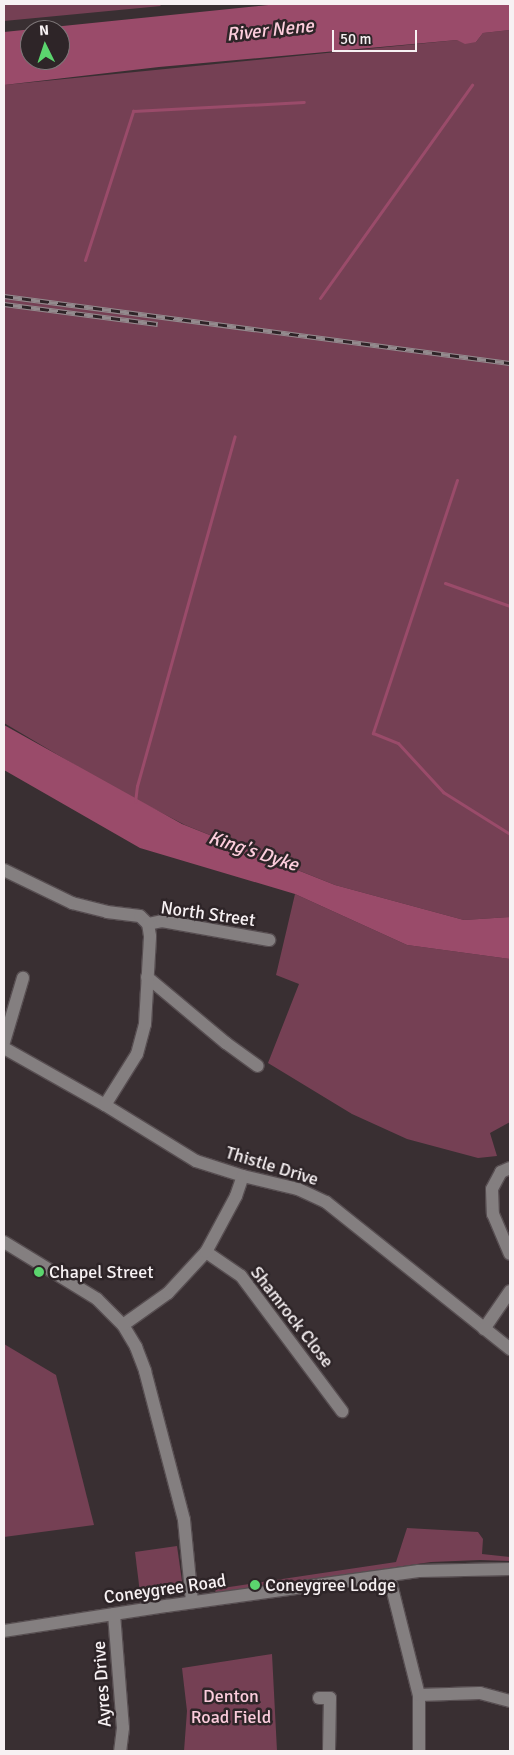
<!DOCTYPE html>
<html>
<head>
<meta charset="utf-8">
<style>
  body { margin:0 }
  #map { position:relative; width:514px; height:1755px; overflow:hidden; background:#392f32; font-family:Signika,sans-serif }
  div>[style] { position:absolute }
  .green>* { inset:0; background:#754054 }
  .water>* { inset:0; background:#9a4b6a }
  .stream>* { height:3px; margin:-1.5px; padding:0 1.5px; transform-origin:1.5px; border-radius:1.5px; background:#9a4b6a }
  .roads { filter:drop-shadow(1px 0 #574e51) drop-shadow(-1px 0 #574e51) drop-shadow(0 1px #574e51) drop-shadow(0 -1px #574e51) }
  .minor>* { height:12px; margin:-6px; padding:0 6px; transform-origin:6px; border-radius:6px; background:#847f80 }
  .rail>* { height:5px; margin-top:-2.5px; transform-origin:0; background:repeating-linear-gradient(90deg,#2e2528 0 9px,#938b8e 0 18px); box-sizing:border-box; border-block:1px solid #938b8e }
  .dots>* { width:14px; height:14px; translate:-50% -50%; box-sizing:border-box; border:2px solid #2e2528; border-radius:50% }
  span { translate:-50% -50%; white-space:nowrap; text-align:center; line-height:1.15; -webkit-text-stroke:5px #2e2528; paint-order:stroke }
  .street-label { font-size:18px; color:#f7f1f3 }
  .poi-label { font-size:18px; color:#f7f1f3 }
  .left { translate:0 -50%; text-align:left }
  .park-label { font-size:18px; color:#fbccdc }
  .water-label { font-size:19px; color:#fdcedd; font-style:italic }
  .frame { position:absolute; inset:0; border:5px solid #f7f1f3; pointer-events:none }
  .north { position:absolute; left:20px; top:20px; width:50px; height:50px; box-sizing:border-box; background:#2e2528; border:1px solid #7e7779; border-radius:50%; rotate:356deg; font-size:14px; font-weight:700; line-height:20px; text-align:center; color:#f7f1f3 }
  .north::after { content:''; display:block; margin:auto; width:18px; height:22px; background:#5bd56e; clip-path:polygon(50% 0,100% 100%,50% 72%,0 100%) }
  .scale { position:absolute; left:332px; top:30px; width:85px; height:22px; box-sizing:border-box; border:2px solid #f7f1f3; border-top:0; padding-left:6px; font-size:15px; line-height:18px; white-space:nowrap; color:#f7f1f3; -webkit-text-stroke:4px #2e2528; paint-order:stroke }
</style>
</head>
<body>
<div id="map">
  <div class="green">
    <div style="clip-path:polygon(4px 4px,159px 4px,161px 6px,4px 21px)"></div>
    <div style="clip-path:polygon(510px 30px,510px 917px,464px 920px,335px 885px,185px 825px,112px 787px,4px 723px,4px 85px,457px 40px,476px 42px,483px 33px)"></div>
    <div style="clip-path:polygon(295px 894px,407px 945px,510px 959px,510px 1122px,490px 1133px,497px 1156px,478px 1158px,407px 1139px,352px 1114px,268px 1063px,299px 984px,276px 975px)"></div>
    <div style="clip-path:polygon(4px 1344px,56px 1375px,94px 1525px,4px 1537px)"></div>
    <div style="clip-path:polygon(407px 1528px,478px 1532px,483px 1539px,482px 1554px,510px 1557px,510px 1561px,480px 1560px,431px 1562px,215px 1593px,216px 1589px,396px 1562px)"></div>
    <div style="clip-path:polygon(177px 1546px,182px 1581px,180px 1587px,176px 1591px,145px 1596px,140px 1593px,135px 1552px)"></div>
    <div style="clip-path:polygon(272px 1654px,277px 1751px,184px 1751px,187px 1711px,182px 1668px)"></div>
  </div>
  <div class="water">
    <div style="clip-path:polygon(evenodd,278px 4px,510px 4px,510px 30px,483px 33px,476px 42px,465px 44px,457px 40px,159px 67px,4px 85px,4px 32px,278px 4px,30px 30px,60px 30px,60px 60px,30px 60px,30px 30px)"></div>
    <div style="clip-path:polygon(4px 725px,182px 824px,335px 885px,464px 920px,510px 917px,510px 959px,407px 945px,295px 894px,140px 848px,4px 770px)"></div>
  </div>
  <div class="stream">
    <div style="left:85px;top:260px;width:157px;rotate:-72.1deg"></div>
    <div style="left:133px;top:111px;width:171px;rotate:-3deg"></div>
    <div style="left:320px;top:298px;width:262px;rotate:-54.5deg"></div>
    <div style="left:457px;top:480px;width:267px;rotate:108.4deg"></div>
    <div style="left:373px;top:733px;width:27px;rotate:22deg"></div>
    <div style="left:398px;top:743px;width:67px;rotate:47.4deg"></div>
    <div style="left:443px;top:792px;width:79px;rotate:32.1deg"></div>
    <div style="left:445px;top:583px;width:69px;rotate:19.5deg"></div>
    <div style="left:135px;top:802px;width:16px;rotate:-83deg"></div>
    <div style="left:137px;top:786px;width:363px;rotate:-74.4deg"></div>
  </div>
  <div class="roads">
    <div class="minor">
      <div style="left:4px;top:870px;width:76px;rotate:25.9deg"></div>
      <div style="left:72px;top:903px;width:36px;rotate:14deg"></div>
      <div style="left:107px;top:912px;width:33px;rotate:7deg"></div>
      <div style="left:140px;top:916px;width:11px;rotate:45deg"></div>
      <div style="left:148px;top:924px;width:14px;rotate:-12deg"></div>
      <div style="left:162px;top:921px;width:109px;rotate:10.1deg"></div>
      <div style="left:147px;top:977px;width:103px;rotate:39.9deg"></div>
      <div style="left:226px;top:1043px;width:39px;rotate:36deg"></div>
      <div style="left:4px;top:1042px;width:67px;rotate:-73.5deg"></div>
      <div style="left:4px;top:1048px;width:116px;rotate:29.4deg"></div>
      <div style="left:105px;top:1105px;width:107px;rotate:31.6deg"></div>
      <div style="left:196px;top:1161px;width:49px;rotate:17.7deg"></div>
      <div style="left:243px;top:1176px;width:57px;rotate:13.3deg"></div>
      <div style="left:298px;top:1189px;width:31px;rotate:25deg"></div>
      <div style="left:326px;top:1202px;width:236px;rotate:38.6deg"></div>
      <div style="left:105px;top:1105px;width:60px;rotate:-57.9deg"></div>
      <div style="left:137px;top:1054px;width:31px;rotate:-75deg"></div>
      <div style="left:145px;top:1024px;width:88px;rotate:-86.7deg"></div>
      <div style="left:150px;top:936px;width:12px;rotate:-99deg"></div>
      <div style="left:510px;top:1168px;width:10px;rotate:156deg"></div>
      <div style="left:501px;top:1172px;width:19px;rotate:118deg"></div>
      <div style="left:492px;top:1189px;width:25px;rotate:88deg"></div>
      <div style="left:493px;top:1214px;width:43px;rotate:67deg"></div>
      <div style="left:4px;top:1242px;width:109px;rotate:31.5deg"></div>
      <div style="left:97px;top:1299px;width:37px;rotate:45deg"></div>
      <div style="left:123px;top:1325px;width:26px;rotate:59deg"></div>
      <div style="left:136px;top:1347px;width:26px;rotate:69deg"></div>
      <div style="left:145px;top:1371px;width:154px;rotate:75.3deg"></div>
      <div style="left:184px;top:1520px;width:82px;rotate:84.4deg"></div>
      <div style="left:206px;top:1252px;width:42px;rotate:34.4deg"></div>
      <div style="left:241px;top:1276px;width:169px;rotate:53.2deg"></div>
      <div style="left:123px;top:1325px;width:55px;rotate:-35.4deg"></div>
      <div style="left:168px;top:1293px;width:56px;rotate:-47.2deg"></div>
      <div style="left:206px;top:1252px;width:64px;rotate:-61.8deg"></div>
      <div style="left:236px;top:1196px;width:21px;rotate:-71deg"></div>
      <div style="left:484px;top:1329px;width:46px;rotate:-55.6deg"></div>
      <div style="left:389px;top:1576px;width:123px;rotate:75.9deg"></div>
      <div style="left:419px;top:1695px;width:56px;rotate:90deg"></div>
      <div style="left:114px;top:1614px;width:114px;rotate:85.5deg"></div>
      <div style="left:123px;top:1728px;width:23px;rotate:97deg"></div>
      <div style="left:4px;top:1631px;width:164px;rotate:-8.8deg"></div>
      <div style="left:166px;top:1606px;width:255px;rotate:-7.9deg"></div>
      <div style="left:419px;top:1571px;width:91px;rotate:-1.3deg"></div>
      <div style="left:419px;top:1695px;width:61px;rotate:-1.9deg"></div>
      <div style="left:480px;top:1693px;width:31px;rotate:15deg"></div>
      <div style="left:319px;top:1698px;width:11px"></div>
      <div style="left:330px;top:1698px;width:53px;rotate:91.1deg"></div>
    </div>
  </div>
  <div class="rail">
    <div style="left:4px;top:296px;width:510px;rotate:7.54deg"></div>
    <div style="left:4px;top:304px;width:155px;rotate:7.4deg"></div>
  </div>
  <div class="dots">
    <div style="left:39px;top:1272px;background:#5bd56e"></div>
    <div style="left:255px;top:1585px;background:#5bd56e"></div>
  </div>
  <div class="street-label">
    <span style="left:208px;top:914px;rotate:8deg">North Street</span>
    <span style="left:272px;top:1166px;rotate:17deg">Thistle Drive</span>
    <span style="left:292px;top:1317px;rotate:52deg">Shamrock Close</span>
    <span style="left:165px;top:1589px;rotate:-8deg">Coneygree Road</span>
    <span style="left:102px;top:1684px;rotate:-94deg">Ayres Drive</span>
  </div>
  <div class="poi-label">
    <span class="left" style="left:49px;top:1272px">Chapel Street</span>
    <span class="left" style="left:265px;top:1585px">Coneygree Lodge</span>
  </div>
  <div class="park-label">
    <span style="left:231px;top:1707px">Denton<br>Road Field</span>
  </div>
  <div class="water-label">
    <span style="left:270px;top:31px;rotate:-6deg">River Nene</span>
    <span style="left:253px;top:852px;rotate:18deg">King's Dyke</span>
  </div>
  <div class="frame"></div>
  <div class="north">N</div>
  <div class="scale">50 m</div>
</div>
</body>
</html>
